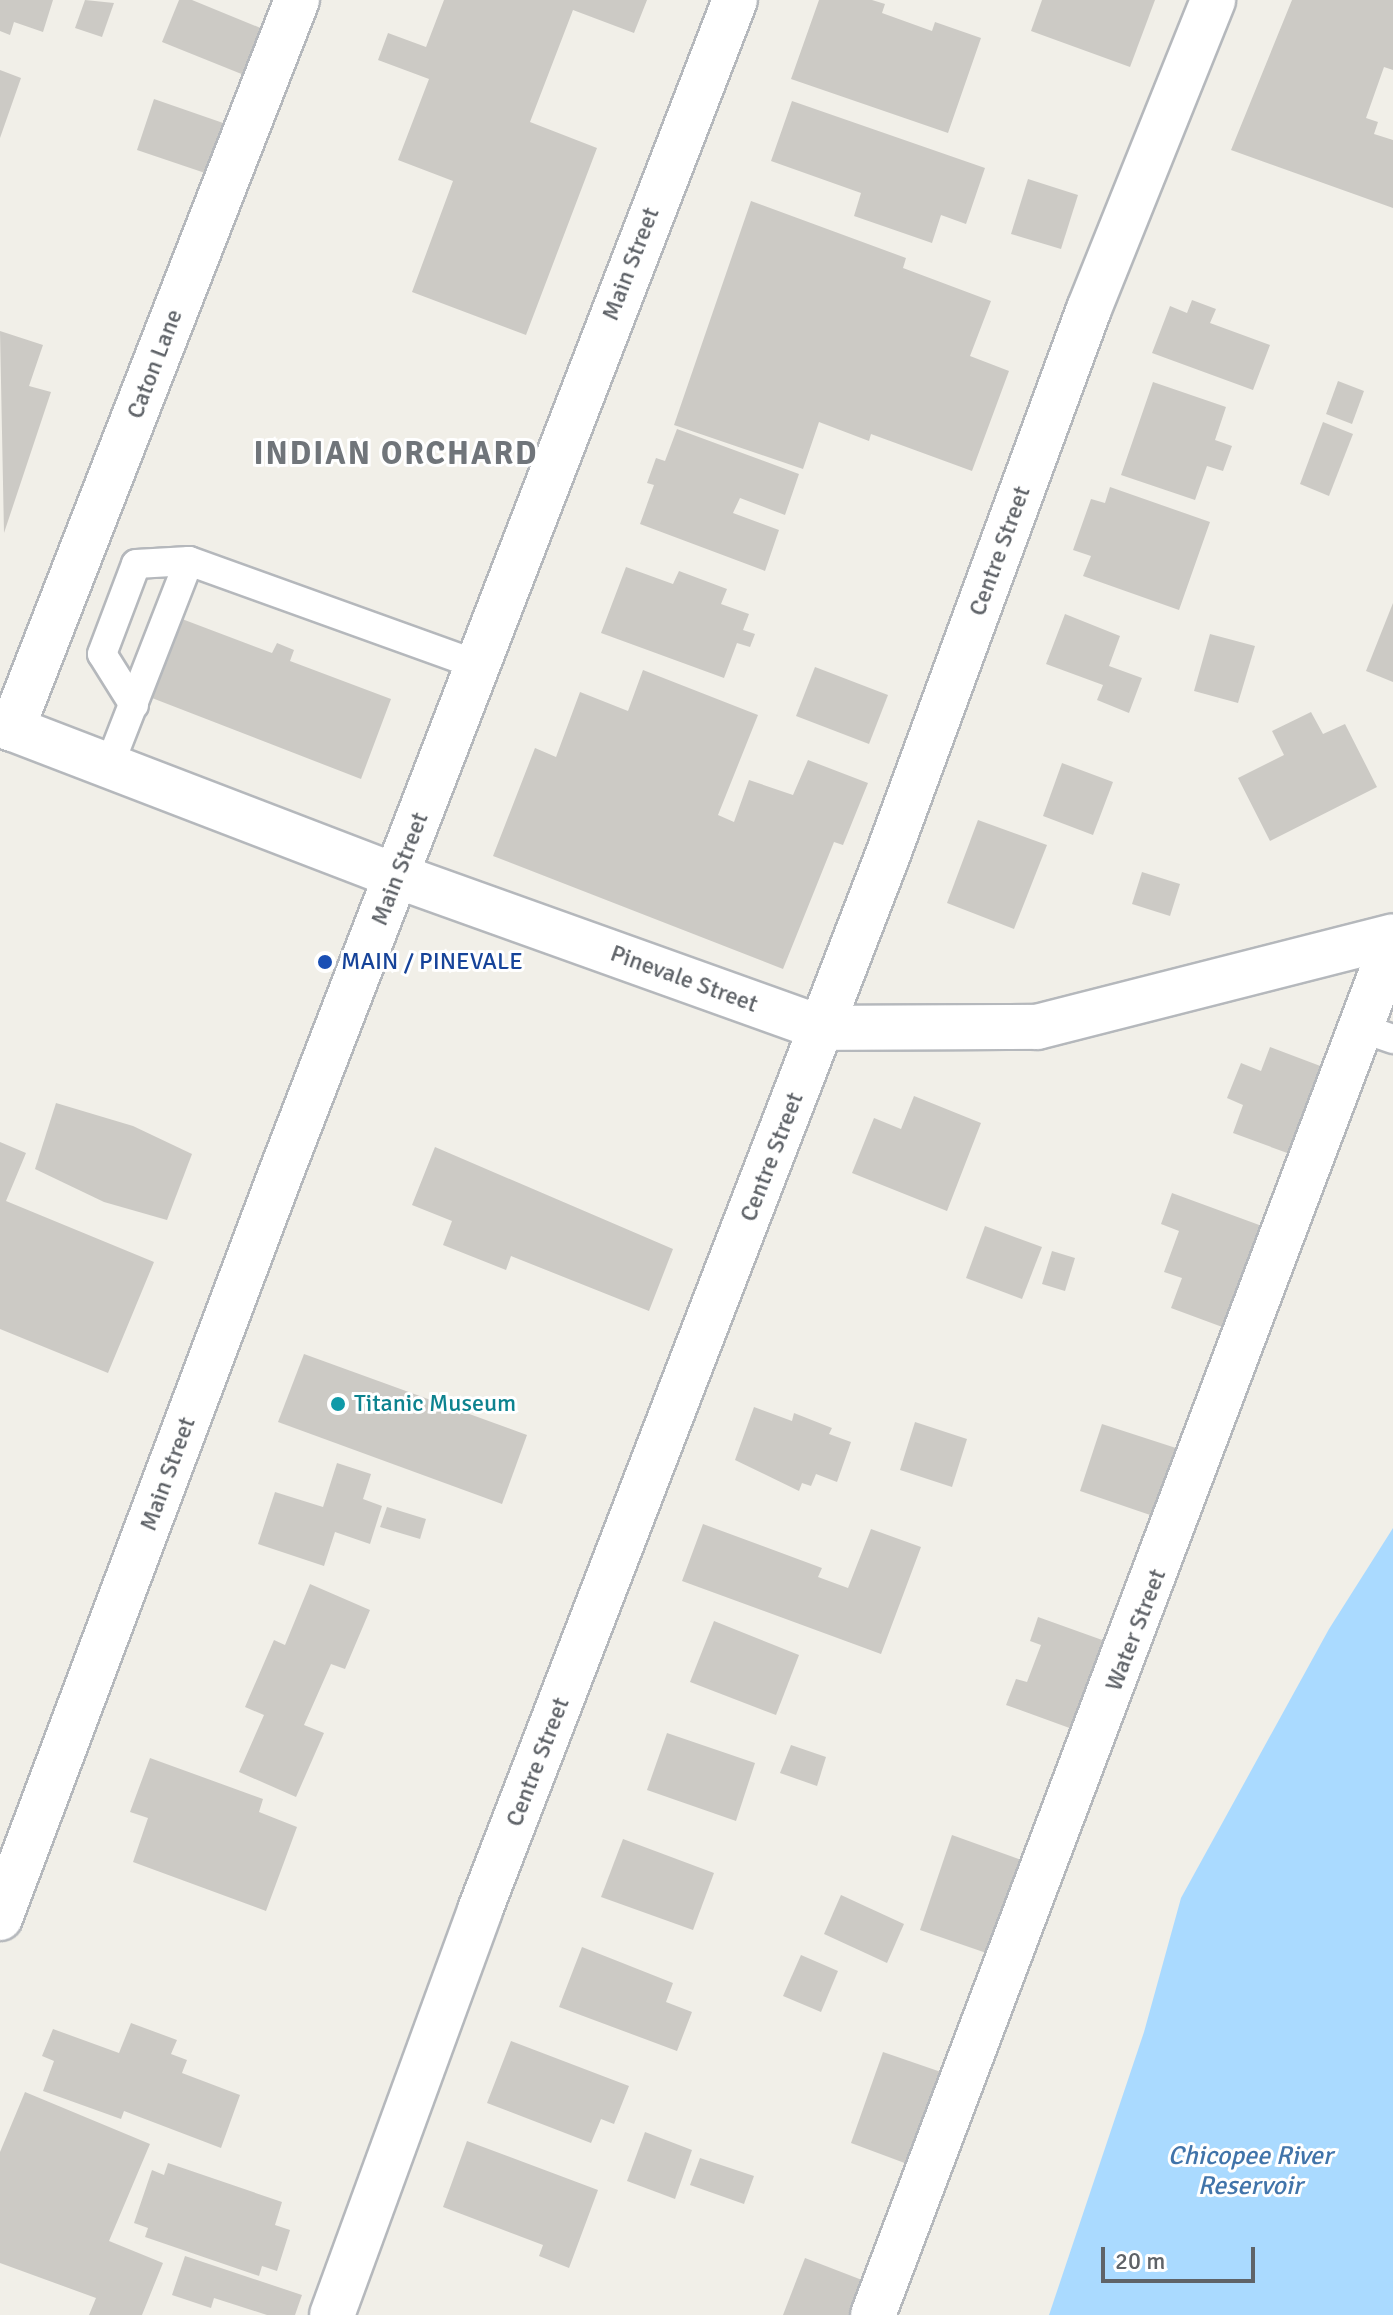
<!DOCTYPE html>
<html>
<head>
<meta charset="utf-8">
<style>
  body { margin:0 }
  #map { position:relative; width:1393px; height:2315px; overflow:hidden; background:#f1efe8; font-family:Signika,sans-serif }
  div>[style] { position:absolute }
  .water>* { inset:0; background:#aadaff }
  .building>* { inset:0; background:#cccac5 }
  .roads { filter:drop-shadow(2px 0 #b5b8bc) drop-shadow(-2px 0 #b5b8bc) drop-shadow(0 2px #b5b8bc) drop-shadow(0 -2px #b5b8bc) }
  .service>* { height:28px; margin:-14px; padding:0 14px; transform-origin:14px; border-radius:14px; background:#fff }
  .minor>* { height:44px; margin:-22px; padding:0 22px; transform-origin:22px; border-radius:22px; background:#fff }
  .tertiary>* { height:44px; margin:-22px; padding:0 22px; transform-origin:22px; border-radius:22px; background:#fff }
  .secondary>* { height:44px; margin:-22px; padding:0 22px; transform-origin:22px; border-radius:22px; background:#fff }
  .dots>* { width:22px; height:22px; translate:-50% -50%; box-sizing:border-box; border:4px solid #fff; border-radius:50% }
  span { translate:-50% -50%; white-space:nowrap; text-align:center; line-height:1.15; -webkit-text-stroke:6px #fff; paint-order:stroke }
  .street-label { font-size:24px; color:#5f6368 }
  .transit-label { font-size:24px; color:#164399 }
  .left { translate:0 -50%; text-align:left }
  .culture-label { font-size:24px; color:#0d838f }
  .water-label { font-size:26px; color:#4174aa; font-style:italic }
  .district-label { font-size:32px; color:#70757a; font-weight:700; letter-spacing:2px }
  .scale { position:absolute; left:1101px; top:2247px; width:154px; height:36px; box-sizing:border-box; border:4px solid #5f6368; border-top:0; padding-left:10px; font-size:24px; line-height:28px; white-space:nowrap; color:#5f6368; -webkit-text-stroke:6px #fff; paint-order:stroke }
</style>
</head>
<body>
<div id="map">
  <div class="water">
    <div style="clip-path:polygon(1393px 1528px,1393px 2315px,1049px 2315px,1144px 2032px,1181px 1898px,1329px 1629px)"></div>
  </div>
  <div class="building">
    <div style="clip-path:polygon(0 0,53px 0,43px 32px,14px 22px,10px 35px,0 31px)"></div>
    <div style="clip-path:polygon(85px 0,114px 3px,102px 37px,75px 28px)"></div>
    <div style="clip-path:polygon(179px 0,192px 0,263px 29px,244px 75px,162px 42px)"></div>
    <div style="clip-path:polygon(444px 0,647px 0,634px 33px,573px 10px,530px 122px,597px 148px,526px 335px,412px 292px,453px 181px,398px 160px,429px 79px,378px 60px,388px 33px,426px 47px)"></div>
    <div style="clip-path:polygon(819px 0,872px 0,885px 4px,882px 13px,932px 31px,935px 22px,981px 38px,948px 133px,791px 79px)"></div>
    <div style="clip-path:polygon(1042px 0,1155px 0,1130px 67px,1031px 31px)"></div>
    <div style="clip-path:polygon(1292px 0,1393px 0,1393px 70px,1384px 67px,1366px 118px,1378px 122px,1374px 134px,1393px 140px,1393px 208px,1231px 150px)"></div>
    <div style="clip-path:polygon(0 70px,21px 78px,0 138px)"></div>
    <div style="clip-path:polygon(154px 99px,226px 124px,208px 174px,137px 150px)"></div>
    <div style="clip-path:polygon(792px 101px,985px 168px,966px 224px,941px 215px,932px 243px,854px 216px,861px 193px,771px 161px)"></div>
    <div style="clip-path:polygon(1028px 179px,1078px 195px,1061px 249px,1011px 234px)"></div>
    <div style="clip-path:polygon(751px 201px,906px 258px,903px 268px,991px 301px,970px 356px,1009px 371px,972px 471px,871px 434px,869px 441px,819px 422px,803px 469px,674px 425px)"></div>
    <div style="clip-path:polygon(1192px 300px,1216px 309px,1210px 323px,1270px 345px,1253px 390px,1152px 353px,1170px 306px,1187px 313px)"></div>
    <div style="clip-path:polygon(0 331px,43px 345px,29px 386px,51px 392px,4px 533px)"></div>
    <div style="clip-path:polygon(1338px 381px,1364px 391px,1352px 424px,1326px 414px)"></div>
    <div style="clip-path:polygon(1153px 382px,1226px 407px,1215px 440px,1232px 446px,1223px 471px,1207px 466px,1195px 500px,1121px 475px)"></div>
    <div style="clip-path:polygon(1323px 422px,1353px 434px,1329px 496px,1300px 484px)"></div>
    <div style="clip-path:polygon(677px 429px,799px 474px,785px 515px,740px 498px,733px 513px,779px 530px,765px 571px,640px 524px,654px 485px,647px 483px,656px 458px,665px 461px)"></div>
    <div style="clip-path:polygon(1110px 487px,1210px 522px,1179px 610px,1083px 576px,1091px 556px,1073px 550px,1091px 499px,1105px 503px)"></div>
    <div style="clip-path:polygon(626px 567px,673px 584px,679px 571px,727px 589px,721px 604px,749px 614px,743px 630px,755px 634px,750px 647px,737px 643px,724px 678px,601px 633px)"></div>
    <div style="clip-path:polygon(1393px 603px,1393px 682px,1366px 671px)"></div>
    <div style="clip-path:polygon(1065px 614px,1120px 636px,1109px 666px,1142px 678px,1129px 713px,1097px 700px,1103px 685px,1046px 664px)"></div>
    <div style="clip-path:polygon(182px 619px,272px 653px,277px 643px,294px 650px,290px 661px,391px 699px,361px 779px,152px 698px)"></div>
    <div style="clip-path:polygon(1210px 634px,1255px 646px,1238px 703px,1194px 691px)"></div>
    <div style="clip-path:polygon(815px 667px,888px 695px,869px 744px,796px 716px)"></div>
    <div style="clip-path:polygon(643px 670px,758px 715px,718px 815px,734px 822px,749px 780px,793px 795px,808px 760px,868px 783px,843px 845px,834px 842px,783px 969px,493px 856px,535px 748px,556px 757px,580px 692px,628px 711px)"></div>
    <div style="clip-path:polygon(1311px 712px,1323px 734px,1345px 724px,1377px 787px,1270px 841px,1238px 778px,1284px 755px,1272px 731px)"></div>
    <div style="clip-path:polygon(1062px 763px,1113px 782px,1093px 835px,1043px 816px)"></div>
    <div style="clip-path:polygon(978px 820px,1047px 845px,1014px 929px,947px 903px)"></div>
    <div style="clip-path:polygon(1142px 872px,1180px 884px,1170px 916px,1132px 904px)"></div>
    <div style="clip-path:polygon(1270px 1047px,1323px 1067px,1290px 1154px,1233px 1133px,1243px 1105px,1227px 1098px,1241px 1063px,1261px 1071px)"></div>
    <div style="clip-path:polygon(914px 1096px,981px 1123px,947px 1211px,852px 1173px,874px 1118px,901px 1129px)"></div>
    <div style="clip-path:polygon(56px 1103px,133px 1126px,192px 1154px,167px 1220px,104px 1202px,35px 1169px)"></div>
    <div style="clip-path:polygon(0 1142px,26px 1153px,6px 1201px,154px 1262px,108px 1373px,0 1329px)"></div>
    <div style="clip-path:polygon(435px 1147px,673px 1249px,649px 1311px,511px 1256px,506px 1270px,443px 1245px,452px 1221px,412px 1205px)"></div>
    <div style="clip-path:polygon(1172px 1193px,1262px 1226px,1225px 1328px,1171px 1308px,1182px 1278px,1164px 1272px,1179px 1231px,1161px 1224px)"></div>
    <div style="clip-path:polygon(985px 1226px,1042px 1247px,1022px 1299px,966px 1278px)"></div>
    <div style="clip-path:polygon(1052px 1251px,1075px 1258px,1065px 1291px,1042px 1284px)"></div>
    <div style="clip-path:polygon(304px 1354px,527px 1435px,502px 1504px,278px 1422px)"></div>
    <div style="clip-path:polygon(754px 1407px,792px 1421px,794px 1413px,832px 1428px,829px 1434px,851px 1442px,837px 1482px,816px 1474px,811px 1486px,802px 1483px,799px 1491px,735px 1460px)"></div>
    <div style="clip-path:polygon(915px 1422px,967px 1439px,952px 1487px,900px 1470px)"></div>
    <div style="clip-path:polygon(1102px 1424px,1179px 1449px,1156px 1517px,1080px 1491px)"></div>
    <div style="clip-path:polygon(337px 1463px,371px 1474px,363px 1499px,382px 1506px,370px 1544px,335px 1532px,324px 1566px,258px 1544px,275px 1492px,323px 1507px)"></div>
    <div style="clip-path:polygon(387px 1507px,426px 1519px,420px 1539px,380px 1527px)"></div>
    <div style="clip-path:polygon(703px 1524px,822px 1568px,818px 1577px,848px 1588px,871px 1529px,921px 1547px,881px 1654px,682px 1581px)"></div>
    <div style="clip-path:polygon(310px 1584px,370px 1610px,345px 1669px,331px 1664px,304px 1725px,324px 1733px,296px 1797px,239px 1772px,264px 1715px,245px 1707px,274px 1640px,285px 1645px)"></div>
    <div style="clip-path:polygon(1038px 1617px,1105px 1641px,1075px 1730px,1006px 1705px,1016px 1679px,1027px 1682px,1041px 1645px,1030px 1641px)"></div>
    <div style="clip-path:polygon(714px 1621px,799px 1655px,776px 1715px,690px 1682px)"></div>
    <div style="clip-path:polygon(667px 1733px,755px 1763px,736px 1821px,647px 1790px)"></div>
    <div style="clip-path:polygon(791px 1745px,826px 1757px,817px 1786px,780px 1773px)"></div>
    <div style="clip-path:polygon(150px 1758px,263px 1799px,259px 1812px,297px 1827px,266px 1911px,133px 1862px,148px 1818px,130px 1812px)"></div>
    <div style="clip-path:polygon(952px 1835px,1024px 1861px,992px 1955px,920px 1930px)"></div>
    <div style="clip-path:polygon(623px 1839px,714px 1873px,693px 1930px,601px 1897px)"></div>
    <div style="clip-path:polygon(841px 1895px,904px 1924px,887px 1963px,824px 1934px)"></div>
    <div style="clip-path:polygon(582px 1947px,673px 1983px,666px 2002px,692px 2012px,677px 2051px,559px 2007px)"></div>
    <div style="clip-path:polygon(801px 1955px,838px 1971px,821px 2012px,783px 1996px)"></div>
    <div style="clip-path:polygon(131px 2023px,177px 2040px,171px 2054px,187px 2060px,182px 2073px,240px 2095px,221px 2148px,124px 2111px,121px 2119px,43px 2091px,54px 2061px,42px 2056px,53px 2029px,119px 2053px)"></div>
    <div style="clip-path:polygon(511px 2041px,629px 2086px,614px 2124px,601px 2119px,591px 2143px,487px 2103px)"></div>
    <div style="clip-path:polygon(883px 2052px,941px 2072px,910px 2165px,851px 2143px)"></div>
    <div style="clip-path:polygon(25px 2092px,150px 2144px,109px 2241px,163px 2263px,142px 2315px,89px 2315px,96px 2298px,0 2263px,0 2152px)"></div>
    <div style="clip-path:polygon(645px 2132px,692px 2150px,675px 2199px,627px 2181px)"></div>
    <div style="clip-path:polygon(467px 2141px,598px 2190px,569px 2268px,539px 2256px,543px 2245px,443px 2207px)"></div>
    <div style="clip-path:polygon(700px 2158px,754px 2176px,744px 2204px,690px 2185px)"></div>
    <div style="clip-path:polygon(168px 2163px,282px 2202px,275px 2225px,290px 2230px,277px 2271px,262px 2266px,259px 2276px,145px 2237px,148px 2228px,134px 2223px,152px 2170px,164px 2175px)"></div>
    <div style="clip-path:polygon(185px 2256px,302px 2295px,295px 2315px,267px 2315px,214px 2298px,211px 2308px,172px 2295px)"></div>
    <div style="clip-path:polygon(805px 2258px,862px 2280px,849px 2315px,783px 2315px)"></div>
  </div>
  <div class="roads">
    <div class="service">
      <div style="left:134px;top:705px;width:60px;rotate:-122.1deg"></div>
      <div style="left:102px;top:654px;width:96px;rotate:-69.3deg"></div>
      <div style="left:136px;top:564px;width:53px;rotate:-3.2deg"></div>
      <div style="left:189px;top:561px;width:307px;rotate:19.8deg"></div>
      <div style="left:109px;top:766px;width:220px;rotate:-68.7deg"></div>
      <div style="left:1361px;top:1028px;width:34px;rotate:19deg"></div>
    </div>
    <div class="minor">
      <div style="left:12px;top:729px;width:783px;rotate:-68.65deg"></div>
      <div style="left:397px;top:876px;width:451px;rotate:19.7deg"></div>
      <div style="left:822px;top:1028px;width:215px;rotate:-0.3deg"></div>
      <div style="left:1037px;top:1027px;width:367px;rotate:-14.3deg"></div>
      <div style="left:332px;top:2315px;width:431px;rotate:-69.9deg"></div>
      <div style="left:480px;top:1910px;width:1129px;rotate:-68.87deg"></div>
      <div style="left:887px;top:857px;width:584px;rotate:-69.77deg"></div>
      <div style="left:1089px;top:309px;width:333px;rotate:-68.1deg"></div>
      <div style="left:873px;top:2315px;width:1468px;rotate:-69.26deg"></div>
    </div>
    <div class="tertiary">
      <div style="left:0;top:724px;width:425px;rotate:21deg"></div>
    </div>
    <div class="secondary">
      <div style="left:0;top:1918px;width:791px;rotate:-69.34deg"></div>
      <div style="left:279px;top:1178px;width:1263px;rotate:-68.84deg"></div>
    </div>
  </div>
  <div class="dots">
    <div style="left:325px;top:962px;background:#1a4fb4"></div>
    <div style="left:338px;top:1404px;background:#0f9aa8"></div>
  </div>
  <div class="street-label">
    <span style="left:631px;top:264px;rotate:-69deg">Main Street</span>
    <span style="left:155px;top:364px;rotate:-69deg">Caton Lane</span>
    <span style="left:1000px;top:551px;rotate:-70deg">Centre Street</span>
    <span style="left:400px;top:869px;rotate:-69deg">Main Street</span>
    <span style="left:684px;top:979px;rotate:20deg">Pinevale Street</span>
    <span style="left:772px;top:1157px;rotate:-69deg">Centre Street</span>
    <span style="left:168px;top:1474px;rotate:-70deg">Main Street</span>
    <span style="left:1136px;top:1630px;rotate:-69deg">Water Street</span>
    <span style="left:538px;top:1762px;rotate:-69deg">Centre Street</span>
  </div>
  <div class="transit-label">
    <span class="left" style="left:341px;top:962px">MAIN / PINEVALE</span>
  </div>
  <div class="culture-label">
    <span class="left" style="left:354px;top:1404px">Titanic Museum</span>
  </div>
  <div class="water-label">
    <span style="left:1250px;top:2172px">Chicopee River<br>Reservoir</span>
  </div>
  <div class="district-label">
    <span style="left:396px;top:454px">INDIAN ORCHARD</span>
  </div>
  <div class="scale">20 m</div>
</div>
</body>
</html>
